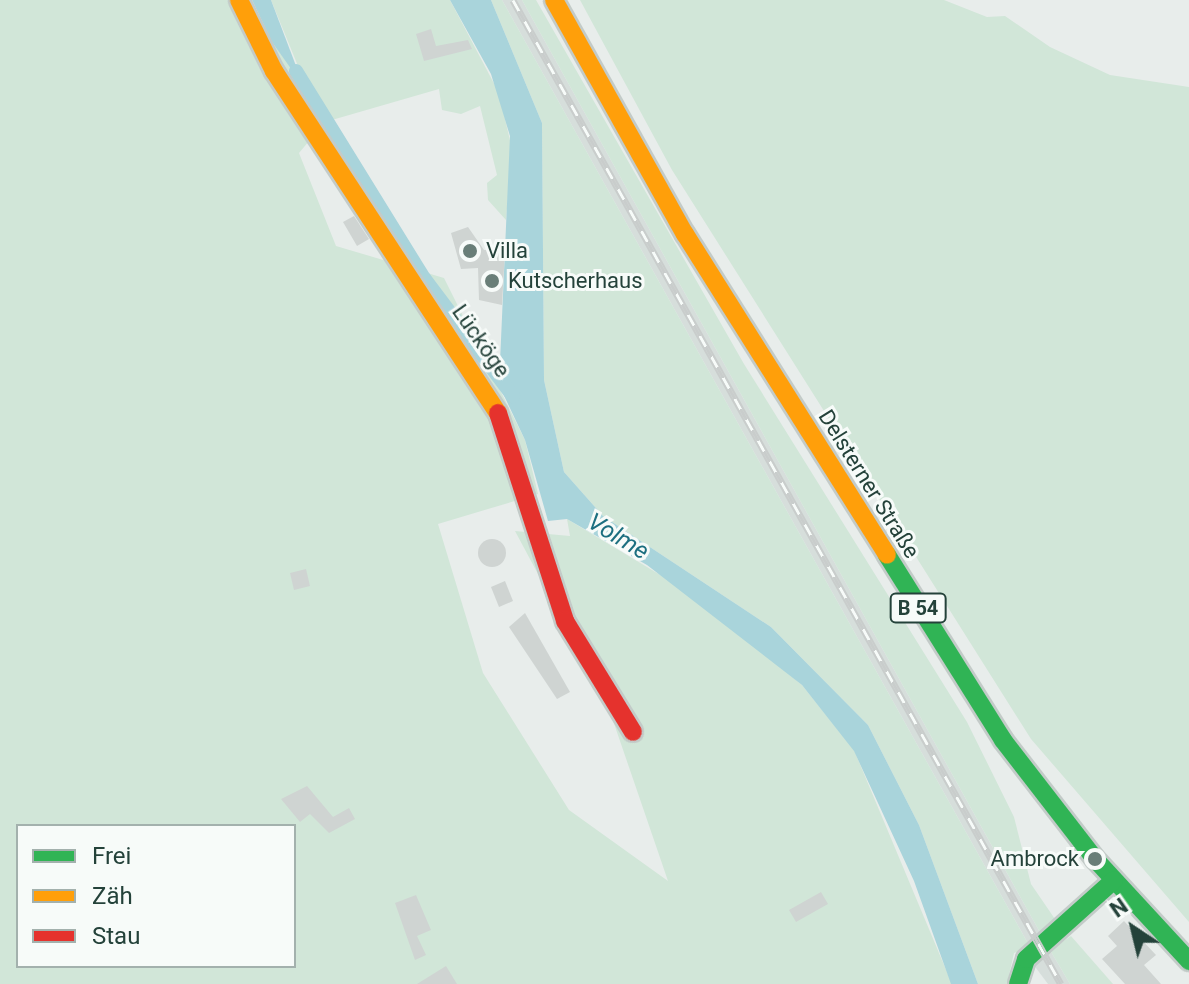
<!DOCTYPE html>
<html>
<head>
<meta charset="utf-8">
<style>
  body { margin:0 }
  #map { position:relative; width:1189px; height:984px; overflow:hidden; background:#e8edeb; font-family:Roboto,sans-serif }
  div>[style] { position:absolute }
  .built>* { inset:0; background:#d6dedb }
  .green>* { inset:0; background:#d1e6d8 }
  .water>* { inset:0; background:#a9d4db }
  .canal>* { height:14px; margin:-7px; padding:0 7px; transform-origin:7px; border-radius:7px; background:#a9d4db }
  .building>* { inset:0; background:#cfd4d2 }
  .round { border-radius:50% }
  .roads { filter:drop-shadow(2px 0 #c3cbc8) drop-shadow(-2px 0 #c3cbc8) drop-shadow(0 2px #c3cbc8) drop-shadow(0 -2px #c3cbc8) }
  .fast>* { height:18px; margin:-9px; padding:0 9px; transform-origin:9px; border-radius:9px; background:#30b455 }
  .slow>* { height:18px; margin:-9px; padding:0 9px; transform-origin:9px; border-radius:9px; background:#ff9f0a }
  .jam>* { height:18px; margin:-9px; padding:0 9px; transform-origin:9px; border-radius:9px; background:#e5322d }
  .rail>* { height:7px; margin-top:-3.5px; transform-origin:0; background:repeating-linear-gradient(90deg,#f7fbf9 0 12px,#c9cdcc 0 24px); box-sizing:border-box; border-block:2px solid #c9cdcc }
  .dots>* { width:22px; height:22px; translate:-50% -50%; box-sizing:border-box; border:4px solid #f7fbf9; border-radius:50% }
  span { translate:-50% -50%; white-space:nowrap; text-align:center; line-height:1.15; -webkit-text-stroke:6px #f7fbf9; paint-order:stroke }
  .shield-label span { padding:2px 6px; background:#f7fbf9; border:2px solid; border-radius:6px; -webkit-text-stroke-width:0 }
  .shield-label { font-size:20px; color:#24423a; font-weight:700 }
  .poi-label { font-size:22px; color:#24423a }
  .left { translate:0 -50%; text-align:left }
  .right { translate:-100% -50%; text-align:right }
  .street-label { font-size:22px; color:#24423a }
  .water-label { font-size:24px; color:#1c6f80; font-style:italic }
  .legend { position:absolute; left:16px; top:824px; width:280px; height:144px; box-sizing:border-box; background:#f7fbf9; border:2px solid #a3b1ad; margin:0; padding:10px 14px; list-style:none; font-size:24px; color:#24423a }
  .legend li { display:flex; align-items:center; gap:16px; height:40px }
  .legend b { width:40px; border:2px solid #a3b1ad }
  .north { position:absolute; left:1093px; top:888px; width:80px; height:80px; -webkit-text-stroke:6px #f7fbf9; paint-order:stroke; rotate:325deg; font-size:22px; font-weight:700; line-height:32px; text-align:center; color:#24423a }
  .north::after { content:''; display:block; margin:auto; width:28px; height:36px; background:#24423a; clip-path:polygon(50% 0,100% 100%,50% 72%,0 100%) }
</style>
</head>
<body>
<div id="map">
  <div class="built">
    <div style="clip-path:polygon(502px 0,522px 0,1042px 936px,1030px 947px)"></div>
    <div style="clip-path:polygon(1050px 950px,1070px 984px,1048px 984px,1033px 964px)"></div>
  </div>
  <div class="green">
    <div style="clip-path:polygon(evenodd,0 0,252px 0,262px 27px,300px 71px,271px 0,450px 0,499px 93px,512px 149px,506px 220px,488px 200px,487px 183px,497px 175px,480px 106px,461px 114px,442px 110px,439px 89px,325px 122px,299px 153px,336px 246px,444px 278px,525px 440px,538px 494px,438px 524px,483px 673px,569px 810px,668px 881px,607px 703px,515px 531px,570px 536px,567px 519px,692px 594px,802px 685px,854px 750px,952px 984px,0 984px,0 0,18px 826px,294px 826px,294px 966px,18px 966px,18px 826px)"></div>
    <div style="clip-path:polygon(491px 0,502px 0,1030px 947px,1014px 953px,1007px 984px,978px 984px,919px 825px,868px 725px,771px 627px,603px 516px,564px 472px,544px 380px,542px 123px)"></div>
    <div style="clip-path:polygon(522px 0,536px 0,744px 364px,967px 722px,1014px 817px,1031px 884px,1057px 922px,1042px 936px)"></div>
    <div style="clip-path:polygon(580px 0,944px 0,987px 17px,1005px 16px,1050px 47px,1110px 75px,1189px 87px,1189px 922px,1031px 739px,672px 170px)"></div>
    <div style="clip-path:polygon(1071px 936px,1113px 984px,1070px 984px,1050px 950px)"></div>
  </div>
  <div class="water">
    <div style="clip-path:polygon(252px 0,271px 0,304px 87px,272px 42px)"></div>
    <div style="clip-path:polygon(450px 0,491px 0,542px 123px,544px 380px,564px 472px,603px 516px,771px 627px,868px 725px,919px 825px,978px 984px,951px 984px,914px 881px,854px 751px,802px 685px,647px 565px,567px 519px,548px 521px,525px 440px,499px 385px,510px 136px,491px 74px)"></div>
  </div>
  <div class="canal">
    <div style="left:296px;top:71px;width:243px;rotate:58.3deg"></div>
    <div style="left:424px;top:278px;width:148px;rotate:53deg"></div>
  </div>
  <div class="building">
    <div style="clip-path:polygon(431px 29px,436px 46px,468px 40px,472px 49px,424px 61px,416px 34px)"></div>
    <div style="clip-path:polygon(354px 216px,369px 239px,357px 246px,343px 222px)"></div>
    <div style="clip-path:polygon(468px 227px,484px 250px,505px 250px,502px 305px,479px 300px,478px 268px,461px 269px,451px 233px)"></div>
    <div class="round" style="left:478px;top:539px;width:28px;height:28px"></div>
    <div style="clip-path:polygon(306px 569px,310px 586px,294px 590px,290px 573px)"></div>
    <div style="clip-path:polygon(505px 581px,513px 601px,499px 607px,491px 587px)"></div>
    <div style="clip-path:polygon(525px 613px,570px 692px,557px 699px,509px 627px)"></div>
    <div style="clip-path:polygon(307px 786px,333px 817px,349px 808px,355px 819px,329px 833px,310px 814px,300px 822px,281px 799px)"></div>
    <div style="clip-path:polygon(821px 892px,828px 904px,796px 922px,789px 910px)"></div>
    <div style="clip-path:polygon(416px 895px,431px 930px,417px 936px,426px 955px,415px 960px,395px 903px)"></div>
    <div style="clip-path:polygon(1124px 921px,1156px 955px,1144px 965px,1161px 984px,1125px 984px,1102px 959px,1117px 946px,1108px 936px)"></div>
    <div style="clip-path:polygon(446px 966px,457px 984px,417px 984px)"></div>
  </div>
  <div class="roads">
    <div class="fast">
      <div style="left:887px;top:555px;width:218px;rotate:57.9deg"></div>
      <div style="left:1003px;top:740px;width:150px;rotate:52.3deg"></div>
      <div style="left:1095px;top:859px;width:139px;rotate:47.3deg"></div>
      <div style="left:1018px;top:984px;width:26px;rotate:-72deg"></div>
      <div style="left:1026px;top:959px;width:118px;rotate:-41.9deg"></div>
    </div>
    <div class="slow">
      <div style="left:239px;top:0;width:79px;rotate:63.8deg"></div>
      <div style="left:274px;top:71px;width:409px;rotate:56.8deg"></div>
      <div style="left:554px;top:0;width:268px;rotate:60.8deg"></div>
      <div style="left:685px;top:234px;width:379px;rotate:57.8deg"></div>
    </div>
    <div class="jam">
      <div style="left:498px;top:413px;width:219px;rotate:72.1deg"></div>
      <div style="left:565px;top:621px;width:130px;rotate:58.5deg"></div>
    </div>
  </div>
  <div class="rail">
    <div style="left:513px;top:0;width:1126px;rotate:60.89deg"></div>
  </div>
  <div class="dots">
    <div style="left:470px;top:251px;background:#697e78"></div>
    <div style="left:492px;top:281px;background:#697e78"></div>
    <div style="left:1095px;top:859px;background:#697e78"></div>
  </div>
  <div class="shield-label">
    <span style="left:918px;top:608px">B 54</span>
  </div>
  <div class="poi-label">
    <span class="left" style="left:486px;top:251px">Villa</span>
    <span class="left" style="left:508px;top:281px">Kutscherhaus</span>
    <span class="right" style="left:1079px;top:859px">Ambrock</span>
  </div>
  <div class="street-label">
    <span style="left:481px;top:341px;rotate:55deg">Lücköge</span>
    <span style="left:869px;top:484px;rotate:58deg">Delsterner Straße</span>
  </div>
  <div class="water-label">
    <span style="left:618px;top:537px;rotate:31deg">Volme</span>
  </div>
  <ul class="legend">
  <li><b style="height:10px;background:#30b455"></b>Frei</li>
  <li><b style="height:10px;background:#ff9f0a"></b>Zäh</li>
  <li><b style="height:10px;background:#e5322d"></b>Stau</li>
  </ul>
  <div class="north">N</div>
</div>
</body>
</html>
